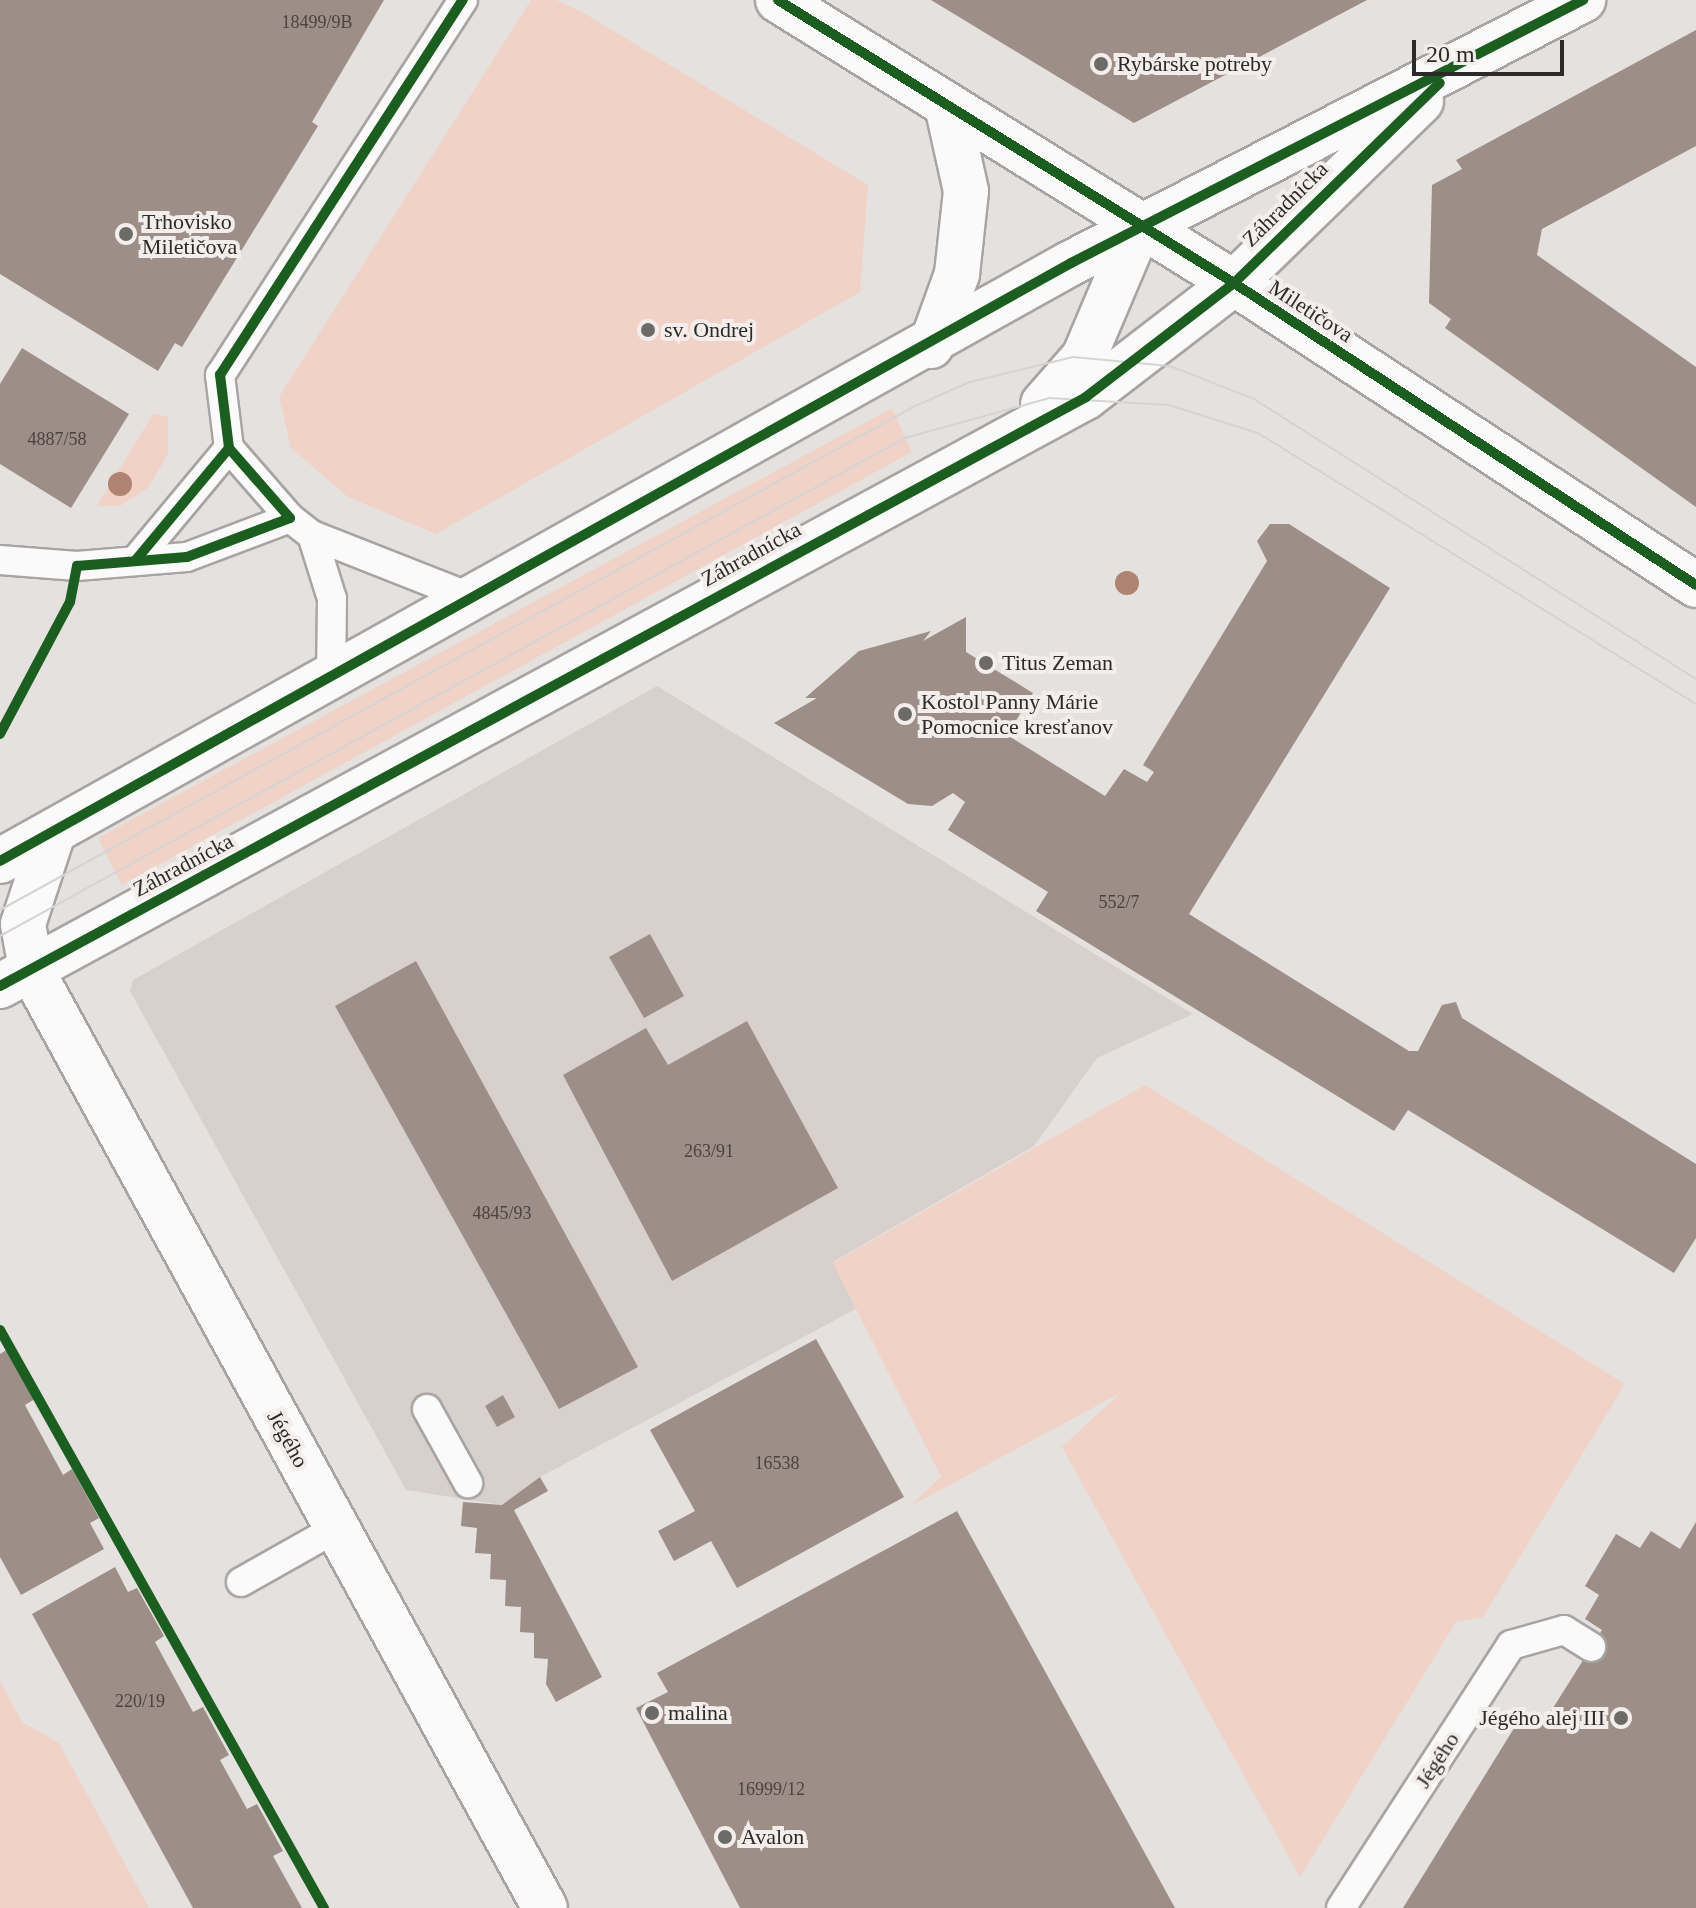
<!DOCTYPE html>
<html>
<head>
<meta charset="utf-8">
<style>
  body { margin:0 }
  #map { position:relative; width:1696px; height:1908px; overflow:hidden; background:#e4e1df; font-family:"Times New Roman",serif }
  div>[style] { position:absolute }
  .built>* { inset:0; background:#d8d0cd }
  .green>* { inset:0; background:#f1d2c7 }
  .building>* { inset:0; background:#9e8e88 }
  .roads { filter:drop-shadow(2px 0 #a7a4a3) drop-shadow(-2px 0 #a7a4a3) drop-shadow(0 2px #a7a4a3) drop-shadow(0 -2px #a7a4a3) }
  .lane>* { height:28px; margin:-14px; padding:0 14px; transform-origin:14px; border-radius:14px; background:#fbfafa }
  .secondary>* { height:44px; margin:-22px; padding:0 22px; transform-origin:22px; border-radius:22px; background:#fbfafa }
  .tram>* { height:2px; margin:-1px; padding:0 1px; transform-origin:1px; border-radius:1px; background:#d5d4d4 }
  .cycleway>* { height:10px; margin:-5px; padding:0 5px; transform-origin:5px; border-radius:5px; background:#1b5e20 }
  .trees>* { width:24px; height:24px; margin:-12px; border-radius:50%; background:#af8472 }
  .dots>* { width:22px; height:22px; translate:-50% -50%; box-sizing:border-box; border:4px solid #f3eeec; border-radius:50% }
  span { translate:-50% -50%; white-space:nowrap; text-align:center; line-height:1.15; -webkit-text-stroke:8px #f3eeec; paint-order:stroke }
  .number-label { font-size:18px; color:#494442 }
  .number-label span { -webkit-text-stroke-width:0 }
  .poi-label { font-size:22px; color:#2d2b2a }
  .left { translate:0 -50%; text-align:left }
  .right { translate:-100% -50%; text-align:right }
  .street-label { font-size:22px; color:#2d2b2a }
  .scale { position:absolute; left:1412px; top:40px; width:152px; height:36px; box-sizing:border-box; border:4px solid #2d2b2a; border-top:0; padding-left:10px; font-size:24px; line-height:28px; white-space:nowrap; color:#2d2b2a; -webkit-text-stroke:6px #f3eeec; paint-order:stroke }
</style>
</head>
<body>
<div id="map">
  <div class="built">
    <div style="clip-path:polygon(657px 686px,1193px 1014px,1097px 1058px,1034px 1146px,833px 1262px,856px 1309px,540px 1477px,502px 1505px,406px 1490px,130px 991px,133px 980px)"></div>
  </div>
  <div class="green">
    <div style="clip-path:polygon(531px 0,556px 0,584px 13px,868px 185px,860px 292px,436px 534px,348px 497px,291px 448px,279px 397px)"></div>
    <div style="clip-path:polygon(892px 408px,912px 452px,122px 885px,98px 838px)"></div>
    <div style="clip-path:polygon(153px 414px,168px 417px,168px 454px,148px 488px,120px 506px,97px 506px)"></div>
    <div style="clip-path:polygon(1145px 1085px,1625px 1384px,1483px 1617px,1456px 1622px,1300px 1877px,1062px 1447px,1120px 1393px,909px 1507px,941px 1477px,833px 1263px)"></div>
    <div style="clip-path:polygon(0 1681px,22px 1722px,59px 1743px,149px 1908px,0 1908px)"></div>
  </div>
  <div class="building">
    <div style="clip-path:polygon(0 0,384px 0,312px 122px,318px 126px,182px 347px,175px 343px,158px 371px,0 274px)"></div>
    <div style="clip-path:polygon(931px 0,1367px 0,1134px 123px)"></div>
    <div style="clip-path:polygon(1696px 30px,1696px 146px,1542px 229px,1537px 255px,1696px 367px,1696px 507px,1445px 328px,1451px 319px,1429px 303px,1432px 185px,1462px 169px,1456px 160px)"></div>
    <div style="clip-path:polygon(22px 348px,129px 414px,71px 508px,0 464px,0 384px)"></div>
    <div style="clip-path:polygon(1270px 524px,1289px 524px,1390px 588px,1189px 914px,1409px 1051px,1418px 1051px,1442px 1005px,1456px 1002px,1462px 1018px,1696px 1164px,1696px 1238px,1674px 1273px,1408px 1110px,1394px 1131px,1036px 911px,1048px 892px,948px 830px,965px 802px,953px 793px,932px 806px,908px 804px,774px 723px,817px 698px,805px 698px,859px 651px,931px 631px,923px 641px,966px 617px,966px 652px,1033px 693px,1007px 735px,1105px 796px,1124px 769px,1147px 782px,1154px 772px,1143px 765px,1267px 561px,1257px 541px)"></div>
    <div style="clip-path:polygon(650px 934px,684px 996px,644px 1018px,609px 957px)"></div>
    <div style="clip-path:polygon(416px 961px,638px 1367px,559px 1409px,335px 1006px)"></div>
    <div style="clip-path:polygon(747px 1021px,838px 1188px,672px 1281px,563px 1075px,646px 1028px,668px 1065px)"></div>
    <div style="clip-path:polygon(816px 1339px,904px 1497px,737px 1588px,711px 1541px,674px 1561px,658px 1531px,695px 1511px,650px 1430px)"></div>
    <div style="clip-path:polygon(8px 1349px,35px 1399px,25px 1405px,63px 1475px,72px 1469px,99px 1518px,90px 1523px,104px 1549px,21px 1595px,0 1557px,0 1354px)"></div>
    <div style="clip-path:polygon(503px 1395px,515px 1417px,497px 1427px,485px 1406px)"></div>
    <div style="clip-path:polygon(540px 1477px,548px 1491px,514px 1510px,602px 1677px,556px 1702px,546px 1684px,548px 1659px,534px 1658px,534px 1633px,520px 1632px,521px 1607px,505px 1606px,506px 1580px,490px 1579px,491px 1554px,475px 1553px,477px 1528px,461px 1526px,463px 1502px,502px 1505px)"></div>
    <div style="clip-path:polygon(957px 1511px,1175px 1908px,740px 1908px,636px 1708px,668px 1692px,657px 1673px)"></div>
    <div style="clip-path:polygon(1696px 1522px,1696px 1908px,1403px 1908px,1524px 1712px,1543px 1724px,1602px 1630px,1585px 1619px,1599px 1595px,1585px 1586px,1616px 1534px,1640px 1548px,1651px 1531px,1680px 1549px)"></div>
    <div style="clip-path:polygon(115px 1567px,128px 1592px,137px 1588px,164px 1636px,155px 1642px,193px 1712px,203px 1707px,229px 1755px,220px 1760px,247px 1809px,257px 1804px,283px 1851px,273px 1856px,302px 1908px,193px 1908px,32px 1614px)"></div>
  </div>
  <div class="roads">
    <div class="lane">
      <div style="left:463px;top:0;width:447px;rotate:122.9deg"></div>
      <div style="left:220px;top:375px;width:74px;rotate:83deg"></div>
      <div style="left:229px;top:448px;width:93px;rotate:48.9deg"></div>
      <div style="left:290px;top:518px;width:28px;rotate:38deg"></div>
      <div style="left:312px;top:535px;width:177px;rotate:21.5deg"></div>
      <div style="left:312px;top:535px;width:67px;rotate:72.6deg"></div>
      <div style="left:332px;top:599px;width:82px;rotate:90.7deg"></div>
      <div style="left:0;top:560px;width:77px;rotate:4.5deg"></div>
      <div style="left:77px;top:566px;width:110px;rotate:-4.7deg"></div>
      <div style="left:187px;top:557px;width:110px;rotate:-20.7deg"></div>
      <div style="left:135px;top:561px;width:147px;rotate:-50.2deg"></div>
      <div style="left:427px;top:1409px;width:85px;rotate:61deg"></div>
      <div style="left:241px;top:1582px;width:110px;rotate:-29.4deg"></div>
      <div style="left:1341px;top:1908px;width:313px;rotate:-57.1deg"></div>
      <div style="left:1511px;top:1645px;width:55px;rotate:-15.8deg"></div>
      <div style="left:1564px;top:1630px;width:32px;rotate:32deg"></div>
    </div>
    <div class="secondary">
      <div style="left:778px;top:0;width:537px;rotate:31.82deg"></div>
      <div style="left:1234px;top:283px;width:552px;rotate:33.17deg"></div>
      <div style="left:931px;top:346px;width:77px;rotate:-70.1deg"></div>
      <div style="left:957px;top:274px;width:83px;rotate:-83.8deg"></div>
      <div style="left:966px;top:191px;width:88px;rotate:-102.5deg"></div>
      <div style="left:1043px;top:404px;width:62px;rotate:-48.9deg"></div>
      <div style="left:1084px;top:357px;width:143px;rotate:-67deg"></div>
      <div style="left:53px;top:833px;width:96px;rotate:108.2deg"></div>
      <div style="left:23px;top:924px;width:46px;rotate:79.9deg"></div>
      <div style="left:31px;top:969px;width:1070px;rotate:61.3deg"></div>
      <div style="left:0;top:861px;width:1227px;rotate:-29.18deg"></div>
      <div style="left:1071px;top:263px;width:576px;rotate:-27.19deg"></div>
      <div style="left:0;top:986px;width:1235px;rotate:-28.47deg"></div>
      <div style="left:1086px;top:397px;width:187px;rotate:-37.6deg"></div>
      <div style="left:1234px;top:283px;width:261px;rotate:-44.2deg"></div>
    </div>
  </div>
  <div class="tram">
    <div style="left:0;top:910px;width:1045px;rotate:-28.85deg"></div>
    <div style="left:915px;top:406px;width:60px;rotate:-23.6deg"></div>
    <div style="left:970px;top:382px;width:106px;rotate:-13.6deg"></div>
    <div style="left:1073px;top:357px;width:97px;rotate:5.3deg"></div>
    <div style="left:1170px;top:366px;width:90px;rotate:21.4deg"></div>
    <div style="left:1254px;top:399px;width:523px;rotate:32.35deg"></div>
    <div style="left:0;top:936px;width:1033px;rotate:-28.82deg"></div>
    <div style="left:905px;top:438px;width:149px;rotate:-15.5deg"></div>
    <div style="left:1049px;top:398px;width:120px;rotate:3.3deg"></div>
    <div style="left:1169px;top:405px;width:93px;rotate:17.5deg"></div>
    <div style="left:1258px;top:433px;width:515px;rotate:31.75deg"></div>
  </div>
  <div class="cycleway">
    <div style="left:778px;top:0;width:537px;rotate:31.82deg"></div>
    <div style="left:1234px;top:283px;width:552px;rotate:33.17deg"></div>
    <div style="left:135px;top:561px;width:147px;rotate:-50.2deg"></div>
    <div style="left:0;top:734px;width:149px;rotate:-62.1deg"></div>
    <div style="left:70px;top:602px;width:37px;rotate:-79deg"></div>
    <div style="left:77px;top:566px;width:110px;rotate:-4.7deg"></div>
    <div style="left:187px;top:557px;width:110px;rotate:-20.7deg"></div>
    <div style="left:290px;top:518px;width:93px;rotate:-131.1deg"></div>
    <div style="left:229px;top:448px;width:74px;rotate:-97deg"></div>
    <div style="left:220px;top:375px;width:447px;rotate:-57.1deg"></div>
    <div style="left:0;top:861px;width:1227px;rotate:-29.18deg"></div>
    <div style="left:1071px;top:263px;width:576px;rotate:-27.19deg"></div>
    <div style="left:0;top:986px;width:1235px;rotate:-28.47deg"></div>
    <div style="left:1086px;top:397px;width:187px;rotate:-37.6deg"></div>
    <div style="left:1234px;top:283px;width:287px;rotate:-44.2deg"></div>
    <div style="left:0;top:1330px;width:663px;rotate:60.73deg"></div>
  </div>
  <div class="trees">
    <div style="left:120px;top:484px"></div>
    <div style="left:1127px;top:583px"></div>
  </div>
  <div class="dots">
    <div style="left:1101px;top:64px;background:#6d6b69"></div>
    <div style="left:126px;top:234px;background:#6d6b69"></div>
    <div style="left:648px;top:330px;background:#6d6b69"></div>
    <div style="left:986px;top:663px;background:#6d6b69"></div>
    <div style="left:905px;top:714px;background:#6d6b69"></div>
    <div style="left:652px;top:1713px;background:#6d6b69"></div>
    <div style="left:1621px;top:1718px;background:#6d6b69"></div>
    <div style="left:725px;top:1837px;background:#6d6b69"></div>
  </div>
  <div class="number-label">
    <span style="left:317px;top:22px">18499/9B</span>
    <span style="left:57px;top:439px">4887/58</span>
    <span style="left:1119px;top:902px">552/7</span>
    <span style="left:709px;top:1151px">263/91</span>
    <span style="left:502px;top:1213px">4845/93</span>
    <span style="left:777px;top:1463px">16538</span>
    <span style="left:140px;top:1701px">220/19</span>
    <span style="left:771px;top:1789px">16999/12</span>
  </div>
  <div class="poi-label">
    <span class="left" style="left:1117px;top:64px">Rybárske potreby</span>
    <span class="left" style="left:142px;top:234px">Trhovisko<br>Miletičova</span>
    <span class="left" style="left:664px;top:330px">sv. Ondrej</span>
    <span class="left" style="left:1002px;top:663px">Titus Zeman</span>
    <span class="left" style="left:921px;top:714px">Kostol Panny Márie<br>Pomocnice kresťanov</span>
    <span class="left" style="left:668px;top:1713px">malina</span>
    <span class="right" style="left:1605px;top:1718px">Jégého alej III</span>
    <span class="left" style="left:741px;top:1837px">Avalon</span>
  </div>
  <div class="street-label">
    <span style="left:1285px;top:204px;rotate:-45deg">Záhradnícka</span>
    <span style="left:1311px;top:311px;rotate:33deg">Miletičova</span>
    <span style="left:751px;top:554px;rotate:-29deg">Záhradnícka</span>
    <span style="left:183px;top:865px;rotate:-28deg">Záhradnícka</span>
    <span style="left:288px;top:1439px;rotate:61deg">Jégého</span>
    <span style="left:1437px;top:1760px;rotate:-57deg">Jégého</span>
  </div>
  <div class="scale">20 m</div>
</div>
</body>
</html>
